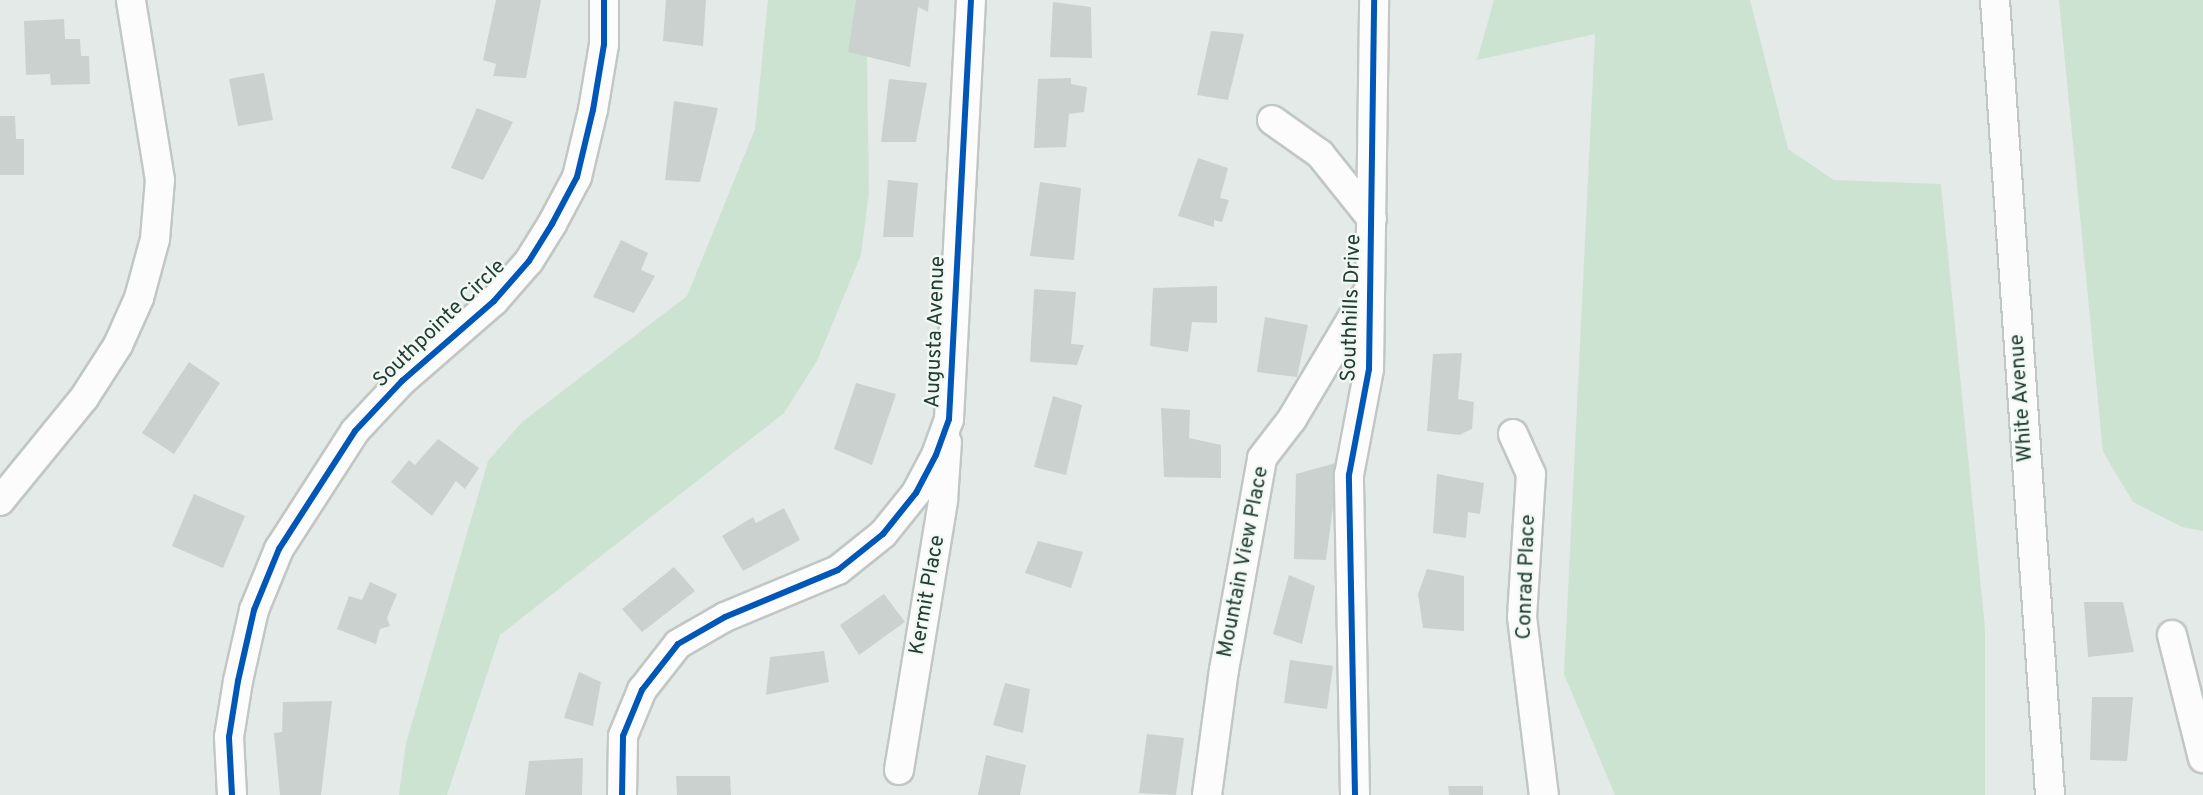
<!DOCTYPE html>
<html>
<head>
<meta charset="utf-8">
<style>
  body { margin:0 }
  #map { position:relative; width:2203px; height:795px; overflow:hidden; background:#e4eae7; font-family:Overpass,sans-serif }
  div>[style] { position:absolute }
  .green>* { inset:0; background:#cde3d2 }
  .building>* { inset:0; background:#cbd1ce }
  .roads { filter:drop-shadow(2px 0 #c1c7c4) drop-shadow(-2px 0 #c1c7c4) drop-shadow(0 2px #c1c7c4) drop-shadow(0 -2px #c1c7c4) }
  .minor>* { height:28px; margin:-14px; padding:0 14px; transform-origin:14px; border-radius:14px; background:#fbfcfb }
  .cycleway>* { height:6px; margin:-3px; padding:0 3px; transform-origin:3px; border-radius:3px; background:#0057b8 }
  span { translate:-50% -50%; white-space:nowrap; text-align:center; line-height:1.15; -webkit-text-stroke:4.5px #f2f9f5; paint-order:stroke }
  .street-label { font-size:21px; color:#223d33 }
</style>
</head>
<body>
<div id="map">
  <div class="green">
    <div style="clip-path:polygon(768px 0,866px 0,869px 192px,861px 255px,817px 361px,784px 413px,500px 635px,447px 795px,399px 795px,406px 743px,488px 461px,522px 422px,687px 296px,755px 129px)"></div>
    <div style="clip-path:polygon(1494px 0,1750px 0,1788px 149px,1834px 180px,1941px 184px,1985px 628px,1985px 795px,1615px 795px,1564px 674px,1595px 34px,1477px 60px)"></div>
    <div style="clip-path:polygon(2059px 0,2203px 0,2203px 531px,2182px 527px,2133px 502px,2103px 452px)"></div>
  </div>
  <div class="building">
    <div style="clip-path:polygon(496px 0,541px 0,526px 78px,493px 76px,496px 64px,483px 60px)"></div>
    <div style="clip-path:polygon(666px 0,706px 0,703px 46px,663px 41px)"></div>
    <div style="clip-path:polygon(856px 0,929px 0,928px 12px,918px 7px,910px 67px,848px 52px)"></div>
    <div style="clip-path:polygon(1053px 2px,1091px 7px,1092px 58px,1050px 57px)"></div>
    <div style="clip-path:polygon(64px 19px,65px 39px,80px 39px,81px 56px,89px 56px,90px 84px,51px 85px,50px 74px,26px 75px,24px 21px)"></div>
    <div style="clip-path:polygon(1211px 31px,1244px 34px,1228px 100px,1197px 95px)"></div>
    <div style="clip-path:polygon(264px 73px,273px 120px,238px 126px,229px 79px)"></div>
    <div style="clip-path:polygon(1071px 78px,1071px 84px,1087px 87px,1084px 112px,1069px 114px,1066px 147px,1034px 148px,1038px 79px)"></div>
    <div style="clip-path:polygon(889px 79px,927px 83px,916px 142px,881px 142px)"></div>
    <div style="clip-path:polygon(674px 101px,718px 108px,700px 182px,665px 180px)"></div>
    <div style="clip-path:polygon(477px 108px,513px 122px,483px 180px,451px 168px)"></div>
    <div style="clip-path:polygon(0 116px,15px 116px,16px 139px,24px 139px,24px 175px,0 175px)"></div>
    <div style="clip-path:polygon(1198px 158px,1228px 168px,1220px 198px,1229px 200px,1222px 222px,1214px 220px,1214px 227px,1178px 216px)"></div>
    <div style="clip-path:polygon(888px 180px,918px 183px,913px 237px,883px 237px)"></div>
    <div style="clip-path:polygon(1040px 182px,1081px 188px,1074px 260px,1030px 256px)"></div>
    <div style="clip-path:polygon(621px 240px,648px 253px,641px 270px,655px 276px,634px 313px,593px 297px)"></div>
    <div style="clip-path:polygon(1217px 286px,1217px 323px,1192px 322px,1188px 352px,1150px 346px,1153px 288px)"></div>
    <div style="clip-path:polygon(1034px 289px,1076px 292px,1071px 344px,1084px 345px,1077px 365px,1030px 362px)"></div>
    <div style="clip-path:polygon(1265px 317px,1308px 325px,1297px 377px,1257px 372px)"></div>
    <div style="clip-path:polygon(1462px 353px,1458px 399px,1474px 402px,1472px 429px,1459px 435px,1427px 431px,1433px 354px)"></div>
    <div style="clip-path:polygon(189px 362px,220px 383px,174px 454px,142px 433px)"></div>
    <div style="clip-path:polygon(856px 383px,896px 394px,872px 465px,834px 449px)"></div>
    <div style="clip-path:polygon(1053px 396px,1082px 405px,1066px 475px,1034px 467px)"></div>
    <div style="clip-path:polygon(1161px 408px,1190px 410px,1189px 438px,1221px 445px,1221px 478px,1164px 477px)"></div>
    <div style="clip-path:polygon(438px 439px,479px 468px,465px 489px,456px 481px,432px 516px,391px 482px,409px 460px,415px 465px)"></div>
    <div style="clip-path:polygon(1339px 462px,1326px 560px,1294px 559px,1296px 474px)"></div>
    <div style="clip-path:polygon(1437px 474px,1484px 483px,1480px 514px,1468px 512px,1466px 538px,1433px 533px)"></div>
    <div style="clip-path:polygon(194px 494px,245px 516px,223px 568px,172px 546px)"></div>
    <div style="clip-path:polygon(784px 508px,800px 540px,743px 571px,722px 536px,753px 517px,756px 523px)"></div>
    <div style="clip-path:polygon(1038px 541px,1083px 552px,1071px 588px,1025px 573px)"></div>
    <div style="clip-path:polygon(674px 567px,695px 591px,642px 632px,622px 609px)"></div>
    <div style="clip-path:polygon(1427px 569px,1464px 576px,1464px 631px,1423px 628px,1418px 594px)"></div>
    <div style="clip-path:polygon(1289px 575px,1315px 586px,1302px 644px,1273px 634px)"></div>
    <div style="clip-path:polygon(370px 582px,397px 594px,387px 618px,390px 626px,380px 629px,376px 644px,337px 629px,349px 596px,362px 600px)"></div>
    <div style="clip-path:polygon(884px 594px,905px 622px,859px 655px,840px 625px)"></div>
    <div style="clip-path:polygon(2084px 602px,2123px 602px,2134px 652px,2088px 657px)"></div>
    <div style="clip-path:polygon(824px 651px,829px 682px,766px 695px,770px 657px)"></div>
    <div style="clip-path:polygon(1290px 660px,1333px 666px,1327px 709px,1284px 703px)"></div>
    <div style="clip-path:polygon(579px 672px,601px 682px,593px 726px,564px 718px)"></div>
    <div style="clip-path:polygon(1005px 683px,1030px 689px,1023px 733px,993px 725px)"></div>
    <div style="clip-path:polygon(2092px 697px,2133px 697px,2127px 761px,2090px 760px)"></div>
    <div style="clip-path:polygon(332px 701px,321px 795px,280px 795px,274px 733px,282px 732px,283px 702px)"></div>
    <div style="clip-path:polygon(1147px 734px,1184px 738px,1176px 795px,1139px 793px)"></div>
    <div style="clip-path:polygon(986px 755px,1026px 765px,1020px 795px,978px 795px)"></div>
    <div style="clip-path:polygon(583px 758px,582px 795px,525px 795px,529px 761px)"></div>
    <div style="clip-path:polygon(676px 776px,730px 776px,731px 795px,677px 795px)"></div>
    <div style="clip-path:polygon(1448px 786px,1483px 786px,1483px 795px,1449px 795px)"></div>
  </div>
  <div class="roads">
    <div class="minor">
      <div style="left:1995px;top:0;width:797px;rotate:86.04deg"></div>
      <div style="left:1272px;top:120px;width:59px;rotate:35.3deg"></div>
      <div style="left:1320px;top:154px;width:83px;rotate:51.3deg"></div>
      <div style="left:1513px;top:434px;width:44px;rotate:65.8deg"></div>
      <div style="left:1531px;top:474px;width:143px;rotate:93.6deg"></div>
      <div style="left:1522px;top:617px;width:179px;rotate:83deg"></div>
      <div style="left:0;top:501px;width:133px;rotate:-50.8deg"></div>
      <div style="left:84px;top:398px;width:63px;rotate:-57.3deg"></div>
      <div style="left:118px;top:345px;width:51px;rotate:-65.9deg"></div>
      <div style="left:139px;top:298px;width:61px;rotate:-74.8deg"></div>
      <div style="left:155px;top:239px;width:59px;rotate:-85.2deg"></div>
      <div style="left:160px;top:180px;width:182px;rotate:-99.2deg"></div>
      <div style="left:2172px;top:635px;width:127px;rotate:75.9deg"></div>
      <div style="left:899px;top:770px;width:274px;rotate:-80.7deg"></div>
      <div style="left:943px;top:500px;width:58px;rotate:-86.1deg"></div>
      <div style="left:232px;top:795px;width:58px;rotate:-93deg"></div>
      <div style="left:229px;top:737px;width:57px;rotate:-80.9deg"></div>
      <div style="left:238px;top:681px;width:73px;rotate:-77.3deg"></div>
      <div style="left:254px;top:610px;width:66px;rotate:-67.7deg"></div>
      <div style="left:279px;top:549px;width:140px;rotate:-57.2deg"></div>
      <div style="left:355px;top:431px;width:69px;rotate:-46.8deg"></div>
      <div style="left:402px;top:381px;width:122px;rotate:-41deg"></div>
      <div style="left:494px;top:301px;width:53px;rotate:-48.8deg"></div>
      <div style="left:529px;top:261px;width:44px;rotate:-58.1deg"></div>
      <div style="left:552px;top:224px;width:53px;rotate:-62deg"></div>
      <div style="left:577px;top:177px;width:69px;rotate:-76.6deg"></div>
      <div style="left:593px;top:110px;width:67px;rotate:-80.5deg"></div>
      <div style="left:604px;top:44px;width:44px;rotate:-90deg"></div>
      <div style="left:622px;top:795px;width:59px;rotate:-89deg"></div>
      <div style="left:623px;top:736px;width:50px;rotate:-67.6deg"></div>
      <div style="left:642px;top:690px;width:58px;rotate:-52deg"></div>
      <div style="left:678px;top:644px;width:54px;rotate:-29.9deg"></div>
      <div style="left:725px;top:617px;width:122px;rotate:-22.6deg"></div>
      <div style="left:838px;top:570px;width:58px;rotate:-38.7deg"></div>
      <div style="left:883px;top:534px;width:53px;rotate:-51.2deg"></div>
      <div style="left:916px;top:493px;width:43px;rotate:-62.2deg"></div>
      <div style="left:936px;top:455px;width:38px;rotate:-70deg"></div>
      <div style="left:949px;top:419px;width:420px;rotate:-87deg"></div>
      <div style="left:1207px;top:795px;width:126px;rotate:-82.3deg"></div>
      <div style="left:1224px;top:670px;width:215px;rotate:-79.8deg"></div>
      <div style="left:1262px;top:458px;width:49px;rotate:-52.4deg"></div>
      <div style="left:1292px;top:419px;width:152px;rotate:-59.2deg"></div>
      <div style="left:1355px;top:795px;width:320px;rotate:-91.1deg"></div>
      <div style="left:1349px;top:475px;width:108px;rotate:-79.3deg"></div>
      <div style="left:1369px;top:369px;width:369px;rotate:-89.2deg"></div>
    </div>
  </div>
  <div class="cycleway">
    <div style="left:232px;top:795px;width:58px;rotate:-93deg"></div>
    <div style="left:229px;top:737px;width:57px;rotate:-80.9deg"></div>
    <div style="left:238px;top:681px;width:73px;rotate:-77.3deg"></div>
    <div style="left:254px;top:610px;width:66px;rotate:-67.7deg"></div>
    <div style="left:279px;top:549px;width:140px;rotate:-57.2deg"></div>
    <div style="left:355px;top:431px;width:69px;rotate:-46.8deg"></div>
    <div style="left:402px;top:381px;width:122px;rotate:-41deg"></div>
    <div style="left:494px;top:301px;width:53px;rotate:-48.8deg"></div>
    <div style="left:529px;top:261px;width:44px;rotate:-58.1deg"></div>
    <div style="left:552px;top:224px;width:53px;rotate:-62deg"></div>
    <div style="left:577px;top:177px;width:69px;rotate:-76.6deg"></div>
    <div style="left:593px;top:110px;width:67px;rotate:-80.5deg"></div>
    <div style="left:604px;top:44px;width:44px;rotate:-90deg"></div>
    <div style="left:622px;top:795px;width:59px;rotate:-89deg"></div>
    <div style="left:623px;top:736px;width:50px;rotate:-67.6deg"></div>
    <div style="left:642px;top:690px;width:58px;rotate:-52deg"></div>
    <div style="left:678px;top:644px;width:54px;rotate:-29.9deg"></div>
    <div style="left:725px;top:617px;width:122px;rotate:-22.6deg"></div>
    <div style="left:838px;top:570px;width:58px;rotate:-38.7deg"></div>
    <div style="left:883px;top:534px;width:53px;rotate:-51.2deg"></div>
    <div style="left:916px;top:493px;width:43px;rotate:-62.2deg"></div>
    <div style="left:936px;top:455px;width:38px;rotate:-70deg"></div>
    <div style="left:949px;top:419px;width:420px;rotate:-87deg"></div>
    <div style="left:1355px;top:795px;width:320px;rotate:-91.1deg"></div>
    <div style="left:1349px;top:475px;width:108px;rotate:-79.3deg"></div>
    <div style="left:1369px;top:369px;width:369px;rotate:-89.2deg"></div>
  </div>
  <div class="street-label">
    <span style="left:1352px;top:308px;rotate:-88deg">Southhills Drive</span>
    <span style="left:440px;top:324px;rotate:-44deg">Southpointe Circle</span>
    <span style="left:936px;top:332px;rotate:-88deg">Augusta Avenue</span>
    <span style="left:2022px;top:398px;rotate:-94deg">White Avenue</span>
    <span style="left:1244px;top:562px;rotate:-79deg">Mountain View Place</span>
    <span style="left:1527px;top:577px;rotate:-88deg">Conrad Place</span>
    <span style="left:928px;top:595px;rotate:-80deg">Kermit Place</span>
  </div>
</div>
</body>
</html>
